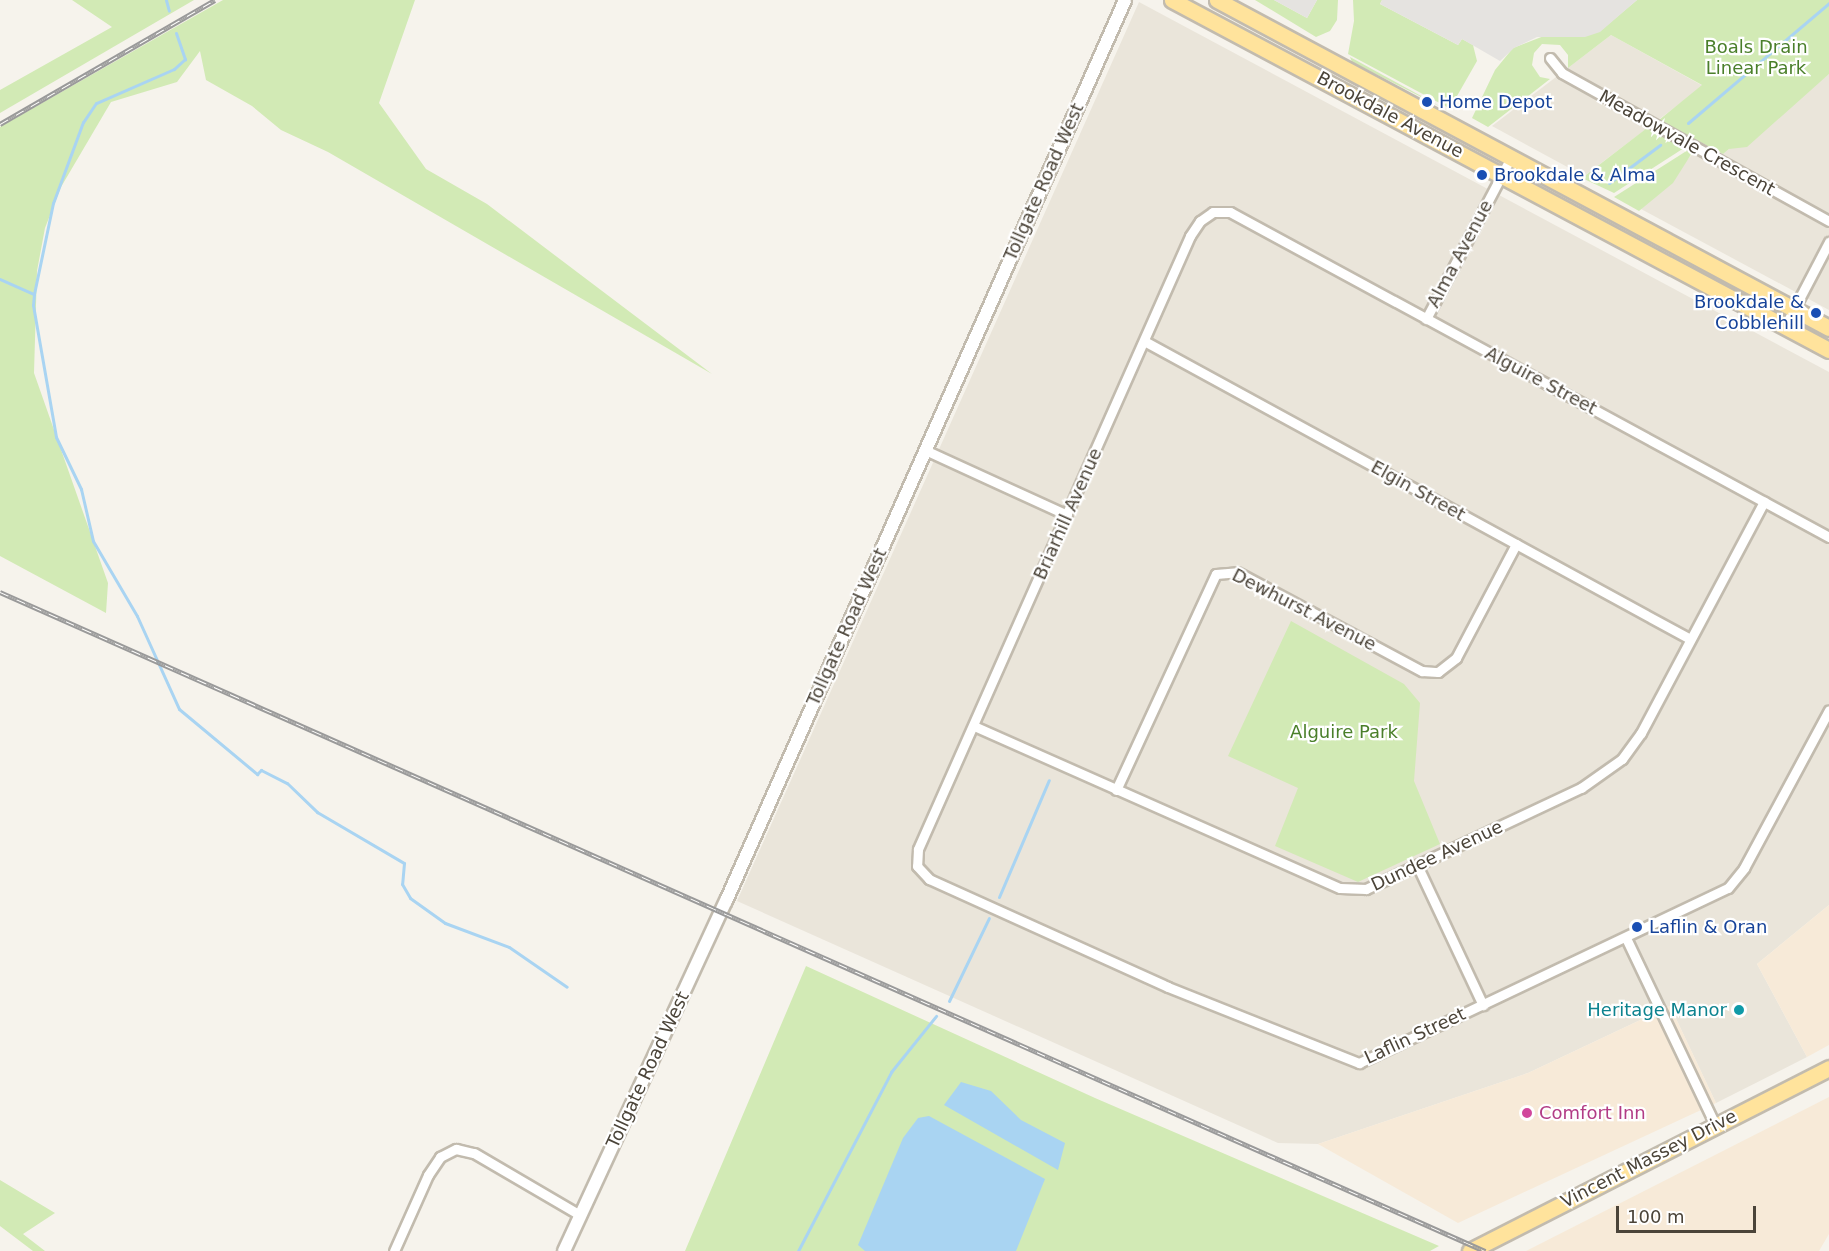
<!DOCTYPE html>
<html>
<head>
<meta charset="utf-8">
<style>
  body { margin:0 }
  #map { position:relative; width:1829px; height:1251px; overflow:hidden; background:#f6f3ec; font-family:"DejaVu Sans",sans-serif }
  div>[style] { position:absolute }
  .residential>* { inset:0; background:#eae5da }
  .commercial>* { inset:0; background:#f7ead8 }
  .green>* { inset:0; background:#d2eab5 }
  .parking>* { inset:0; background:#e5e3e0 }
  .water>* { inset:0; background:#a9d4f2 }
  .stream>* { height:3px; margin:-1.5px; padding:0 1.5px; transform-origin:1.5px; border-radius:1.5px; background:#a9d4f2 }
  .roads { filter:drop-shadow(2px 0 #c2bbae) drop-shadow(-2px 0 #c2bbae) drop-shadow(0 2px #c2bbae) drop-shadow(0 -2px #c2bbae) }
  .minor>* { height:9px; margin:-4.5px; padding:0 4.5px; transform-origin:4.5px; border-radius:4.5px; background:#fff }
  .tertiary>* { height:12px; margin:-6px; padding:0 6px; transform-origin:6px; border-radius:6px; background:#fff }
  .primary>* { height:15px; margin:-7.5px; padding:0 7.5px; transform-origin:7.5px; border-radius:7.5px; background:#ffe39c }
  .rail>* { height:5px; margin-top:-2.5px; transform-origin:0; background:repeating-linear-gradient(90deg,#fff 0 9px,#9a9a9a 0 18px); box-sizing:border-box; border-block:2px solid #9a9a9a }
  .dots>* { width:16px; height:16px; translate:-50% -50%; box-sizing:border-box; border:3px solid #fff; border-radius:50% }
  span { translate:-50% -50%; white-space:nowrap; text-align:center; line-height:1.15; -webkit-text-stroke:4.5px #fff; paint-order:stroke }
  .park-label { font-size:18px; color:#4a7f2a }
  .transit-label { font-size:18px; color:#164399 }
  .left { translate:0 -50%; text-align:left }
  .right { translate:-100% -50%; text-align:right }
  .street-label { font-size:18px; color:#4b4439 }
  .culture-label { font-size:18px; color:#0d838f }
  .hotel-label { font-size:18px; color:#b23c85 }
  .scale { position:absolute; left:1616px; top:1206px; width:140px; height:27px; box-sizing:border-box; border:3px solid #4b4439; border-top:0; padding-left:8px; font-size:18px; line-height:21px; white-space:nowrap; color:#4b4439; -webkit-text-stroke:4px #fff; paint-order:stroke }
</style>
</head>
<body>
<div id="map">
  <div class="residential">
    <div style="clip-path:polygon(1139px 2px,1829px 372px,1829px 905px,1757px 964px,1807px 1057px,1716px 1103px,1670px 1006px,1528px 1073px,1318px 1144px,1278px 1143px,737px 901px)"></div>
    <div style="clip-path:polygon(1611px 35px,1703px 86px,1584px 176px,1492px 126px)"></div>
    <div style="clip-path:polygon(1829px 74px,1829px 310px,1641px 209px,1702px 144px,1723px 154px,1773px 113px,1777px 117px)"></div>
  </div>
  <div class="commercial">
    <div style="clip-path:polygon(1829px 905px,1829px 1045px,1807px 1057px,1757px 964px)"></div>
    <div style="clip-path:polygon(1670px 1006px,1716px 1103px,1458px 1223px,1318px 1144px,1528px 1073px)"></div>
    <div style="clip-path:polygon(1829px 1097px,1829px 1234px,1819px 1251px,1526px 1251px)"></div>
  </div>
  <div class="green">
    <div style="clip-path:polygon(72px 0,194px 0,0 113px,0 90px,112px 27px)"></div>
    <div style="clip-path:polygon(223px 0,415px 0,379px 103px,426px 169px,487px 204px,712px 374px,328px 152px,281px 130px,252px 106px,206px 80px,200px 51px,177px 82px,111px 102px,61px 187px,45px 228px,37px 271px,34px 373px,108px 583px,106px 613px,0 556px,0 127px)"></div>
    <div style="clip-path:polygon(1255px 0,1274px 0,1307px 18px,1317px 0,1338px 0,1337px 20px,1330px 31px,1316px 37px)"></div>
    <div style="clip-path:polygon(1353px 0,1382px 0,1380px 4px,1458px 45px,1462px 39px,1473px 45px,1477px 61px,1453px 103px,1447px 107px,1348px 54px,1354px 21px)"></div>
    <div style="clip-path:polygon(1637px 0,1829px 0,1829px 74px,1747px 147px,1729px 149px,1723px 154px,1659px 120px,1702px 85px,1611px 35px,1568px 68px,1568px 55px,1560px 45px,1542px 44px,1534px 53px,1532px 65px,1540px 77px,1550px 79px,1488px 127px,1472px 118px,1495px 70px,1513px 48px,1544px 36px,1599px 32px)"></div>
    <div style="clip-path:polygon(1350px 57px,1443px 108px,1352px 62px)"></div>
    <div style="clip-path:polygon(1647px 128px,1684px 148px,1614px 193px,1582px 178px)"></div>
    <div style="clip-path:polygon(1688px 150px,1692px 153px,1673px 183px,1639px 211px,1614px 197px)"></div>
    <div style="clip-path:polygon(1291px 621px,1404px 684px,1420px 703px,1414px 781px,1440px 844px,1358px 882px,1275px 846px,1298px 788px,1228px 756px)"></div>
    <div style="clip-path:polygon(806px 966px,1095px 1098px,1439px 1246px,1430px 1251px,685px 1251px)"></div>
    <div style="clip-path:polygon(0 1180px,55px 1213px,23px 1234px,45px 1251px,33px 1251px,0 1226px)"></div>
  </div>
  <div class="parking">
    <div style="clip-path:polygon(1274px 0,1317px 0,1307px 18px)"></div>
    <div style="clip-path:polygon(1382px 0,1637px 0,1600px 32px,1585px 37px,1537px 37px,1514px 48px,1500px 61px,1462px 39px,1458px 45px,1380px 4px)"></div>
  </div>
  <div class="water">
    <div style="clip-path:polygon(961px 1082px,991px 1091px,1021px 1120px,1065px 1143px,1058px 1170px,944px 1105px)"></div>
    <div style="clip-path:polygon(929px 1116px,1045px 1179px,1016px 1251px,865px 1251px,858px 1245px,903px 1138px,918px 1118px)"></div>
  </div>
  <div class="stream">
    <div style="left:166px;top:0;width:11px;rotate:75deg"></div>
    <div style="left:176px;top:33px;width:28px;rotate:71deg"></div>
    <div style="left:185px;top:59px;width:15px;rotate:138deg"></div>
    <div style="left:174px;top:69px;width:85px;rotate:156.4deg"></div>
    <div style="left:96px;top:103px;width:23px;rotate:124deg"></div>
    <div style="left:83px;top:122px;width:86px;rotate:110.3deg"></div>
    <div style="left:53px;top:203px;width:93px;rotate:101.8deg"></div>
    <div style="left:34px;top:294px;width:11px;rotate:95deg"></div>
    <div style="left:33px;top:305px;width:134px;rotate:80.1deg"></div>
    <div style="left:56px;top:437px;width:58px;rotate:64.3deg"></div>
    <div style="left:81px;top:489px;width:53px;rotate:77deg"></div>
    <div style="left:93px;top:541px;width:87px;rotate:59.6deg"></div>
    <div style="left:137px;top:616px;width:102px;rotate:65.7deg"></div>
    <div style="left:179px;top:709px;width:102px;rotate:39.8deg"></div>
    <div style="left:257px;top:774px;width:6px;rotate:-45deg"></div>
    <div style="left:261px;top:770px;width:29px;rotate:27deg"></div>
    <div style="left:287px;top:783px;width:42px;rotate:44deg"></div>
    <div style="left:317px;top:812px;width:101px;rotate:30.4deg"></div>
    <div style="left:404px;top:863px;width:21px;rotate:95deg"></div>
    <div style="left:402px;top:884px;width:16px;rotate:60deg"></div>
    <div style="left:410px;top:898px;width:43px;rotate:35.5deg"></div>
    <div style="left:445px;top:923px;width:68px;rotate:20.6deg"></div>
    <div style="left:509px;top:947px;width:70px;rotate:34.6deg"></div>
    <div style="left:1688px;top:123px;width:185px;rotate:-40.4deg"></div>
    <div style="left:1609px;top:183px;width:64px;rotate:-36.7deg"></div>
    <div style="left:0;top:279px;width:37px;rotate:24deg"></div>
    <div style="left:999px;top:897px;width:127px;rotate:-66.9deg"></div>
    <div style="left:949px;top:1001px;width:92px;rotate:-64.3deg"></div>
    <div style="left:798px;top:1251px;width:202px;rotate:-62.5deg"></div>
    <div style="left:891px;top:1072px;width:72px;rotate:-51.2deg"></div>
  </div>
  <div class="roads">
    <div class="minor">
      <div style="left:1550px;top:58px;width:19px;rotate:51deg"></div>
      <div style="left:1562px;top:73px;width:305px;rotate:29deg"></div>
      <div style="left:1426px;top:319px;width:183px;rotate:-62.3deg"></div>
      <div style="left:1785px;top:326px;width:95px;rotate:-62.4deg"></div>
      <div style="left:1146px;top:342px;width:620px;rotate:28.63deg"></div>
      <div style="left:925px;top:450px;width:156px;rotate:24.6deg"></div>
      <div style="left:1829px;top:537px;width:681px;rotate:-151.52deg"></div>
      <div style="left:1230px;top:212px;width:17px;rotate:180deg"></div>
      <div style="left:1213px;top:212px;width:16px;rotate:145deg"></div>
      <div style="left:1200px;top:221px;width:18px;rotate:124deg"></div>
      <div style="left:1190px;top:236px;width:671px;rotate:113.93deg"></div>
      <div style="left:918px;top:849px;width:17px;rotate:93deg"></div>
      <div style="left:917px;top:866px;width:18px;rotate:47deg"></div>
      <div style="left:929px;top:879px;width:262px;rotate:24.3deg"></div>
      <div style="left:1168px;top:987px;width:206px;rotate:21.7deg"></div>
      <div style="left:1359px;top:1063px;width:408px;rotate:-25.4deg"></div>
      <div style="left:1728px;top:888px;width:26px;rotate:-51deg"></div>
      <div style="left:1744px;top:868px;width:179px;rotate:-61.7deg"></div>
      <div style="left:974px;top:726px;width:400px;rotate:23.9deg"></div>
      <div style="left:1340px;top:888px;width:26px;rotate:2deg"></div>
      <div style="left:1366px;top:889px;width:238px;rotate:-25.2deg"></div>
      <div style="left:1581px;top:788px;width:50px;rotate:-35.3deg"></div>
      <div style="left:1622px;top:759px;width:32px;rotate:-54deg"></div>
      <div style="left:1641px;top:733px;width:262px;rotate:-62deg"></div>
      <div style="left:1116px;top:790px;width:238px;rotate:-65.2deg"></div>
      <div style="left:1216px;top:574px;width:21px;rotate:-5deg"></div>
      <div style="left:1237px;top:572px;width:210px;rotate:28.2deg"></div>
      <div style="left:1422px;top:671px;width:16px;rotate:4deg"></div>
      <div style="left:1438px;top:672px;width:23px;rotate:-38deg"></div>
      <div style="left:1456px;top:658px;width:129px;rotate:-62.2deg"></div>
      <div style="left:1417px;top:865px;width:155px;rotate:64.8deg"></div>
      <div style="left:1626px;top:938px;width:207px;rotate:64.5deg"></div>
      <div style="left:394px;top:1251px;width:83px;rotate:-65.9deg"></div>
      <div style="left:428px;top:1175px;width:22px;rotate:-56deg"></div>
      <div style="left:440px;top:1157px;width:18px;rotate:-27deg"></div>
      <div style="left:456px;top:1149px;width:18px;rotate:13deg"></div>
      <div style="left:474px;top:1153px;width:123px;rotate:30.3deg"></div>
    </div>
    <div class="tertiary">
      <div style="left:564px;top:1251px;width:386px;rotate:-65.2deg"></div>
      <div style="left:726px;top:901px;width:985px;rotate:-66.11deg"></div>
    </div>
    <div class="primary">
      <div style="left:1172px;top:0;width:744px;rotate:28.05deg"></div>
      <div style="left:1217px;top:0;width:694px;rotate:28.19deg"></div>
      <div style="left:1470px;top:1251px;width:403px;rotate:-27deg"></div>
    </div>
  </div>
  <div class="rail">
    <div style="left:0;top:124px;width:248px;rotate:-30deg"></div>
    <div style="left:0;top:592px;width:1625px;rotate:23.93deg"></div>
  </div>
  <div class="dots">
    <div style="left:1427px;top:102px;background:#1a4fb4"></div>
    <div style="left:1482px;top:175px;background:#1a4fb4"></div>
    <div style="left:1816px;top:313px;background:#1a4fb4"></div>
    <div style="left:1637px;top:927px;background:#1a4fb4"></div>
    <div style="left:1739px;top:1010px;background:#0f9aa8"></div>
    <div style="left:1527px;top:1113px;background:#d1479c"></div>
  </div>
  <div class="park-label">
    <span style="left:1756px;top:58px">Boals Drain<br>Linear Park</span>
    <span style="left:1344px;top:732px">Alguire Park</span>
  </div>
  <div class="transit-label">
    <span class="left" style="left:1439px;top:102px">Home Depot</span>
    <span class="left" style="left:1494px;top:175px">Brookdale &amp; Alma</span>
    <span class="right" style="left:1804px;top:313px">Brookdale &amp;<br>Cobblehill</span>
    <span class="left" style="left:1649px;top:927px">Laflin &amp; Oran</span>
  </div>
  <div class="street-label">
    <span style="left:1390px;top:115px;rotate:28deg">Brookdale Avenue</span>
    <span style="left:1687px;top:143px;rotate:29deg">Meadowvale Crescent</span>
    <span style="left:1044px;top:182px;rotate:-66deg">Tollgate Road West</span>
    <span style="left:1460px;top:254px;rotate:-62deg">Alma Avenue</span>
    <span style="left:1541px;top:381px;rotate:28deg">Alguire Street</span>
    <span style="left:1418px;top:491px;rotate:29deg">Elgin Street</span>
    <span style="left:1068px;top:514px;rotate:-66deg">Briarhill Avenue</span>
    <span style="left:1304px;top:610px;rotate:27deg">Dewhurst Avenue</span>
    <span style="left:847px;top:627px;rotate:-66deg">Tollgate Road West</span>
    <span style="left:1437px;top:856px;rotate:-25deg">Dundee Avenue</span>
    <span style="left:1415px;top:1036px;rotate:-25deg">Laflin Street</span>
    <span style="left:648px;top:1070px;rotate:-65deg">Tollgate Road West</span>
    <span style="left:1649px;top:1159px;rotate:-27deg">Vincent Massey Drive</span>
  </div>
  <div class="culture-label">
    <span class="right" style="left:1727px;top:1010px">Heritage Manor</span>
  </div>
  <div class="hotel-label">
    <span class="left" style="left:1539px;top:1113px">Comfort Inn</span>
  </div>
  <div class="scale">100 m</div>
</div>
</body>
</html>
